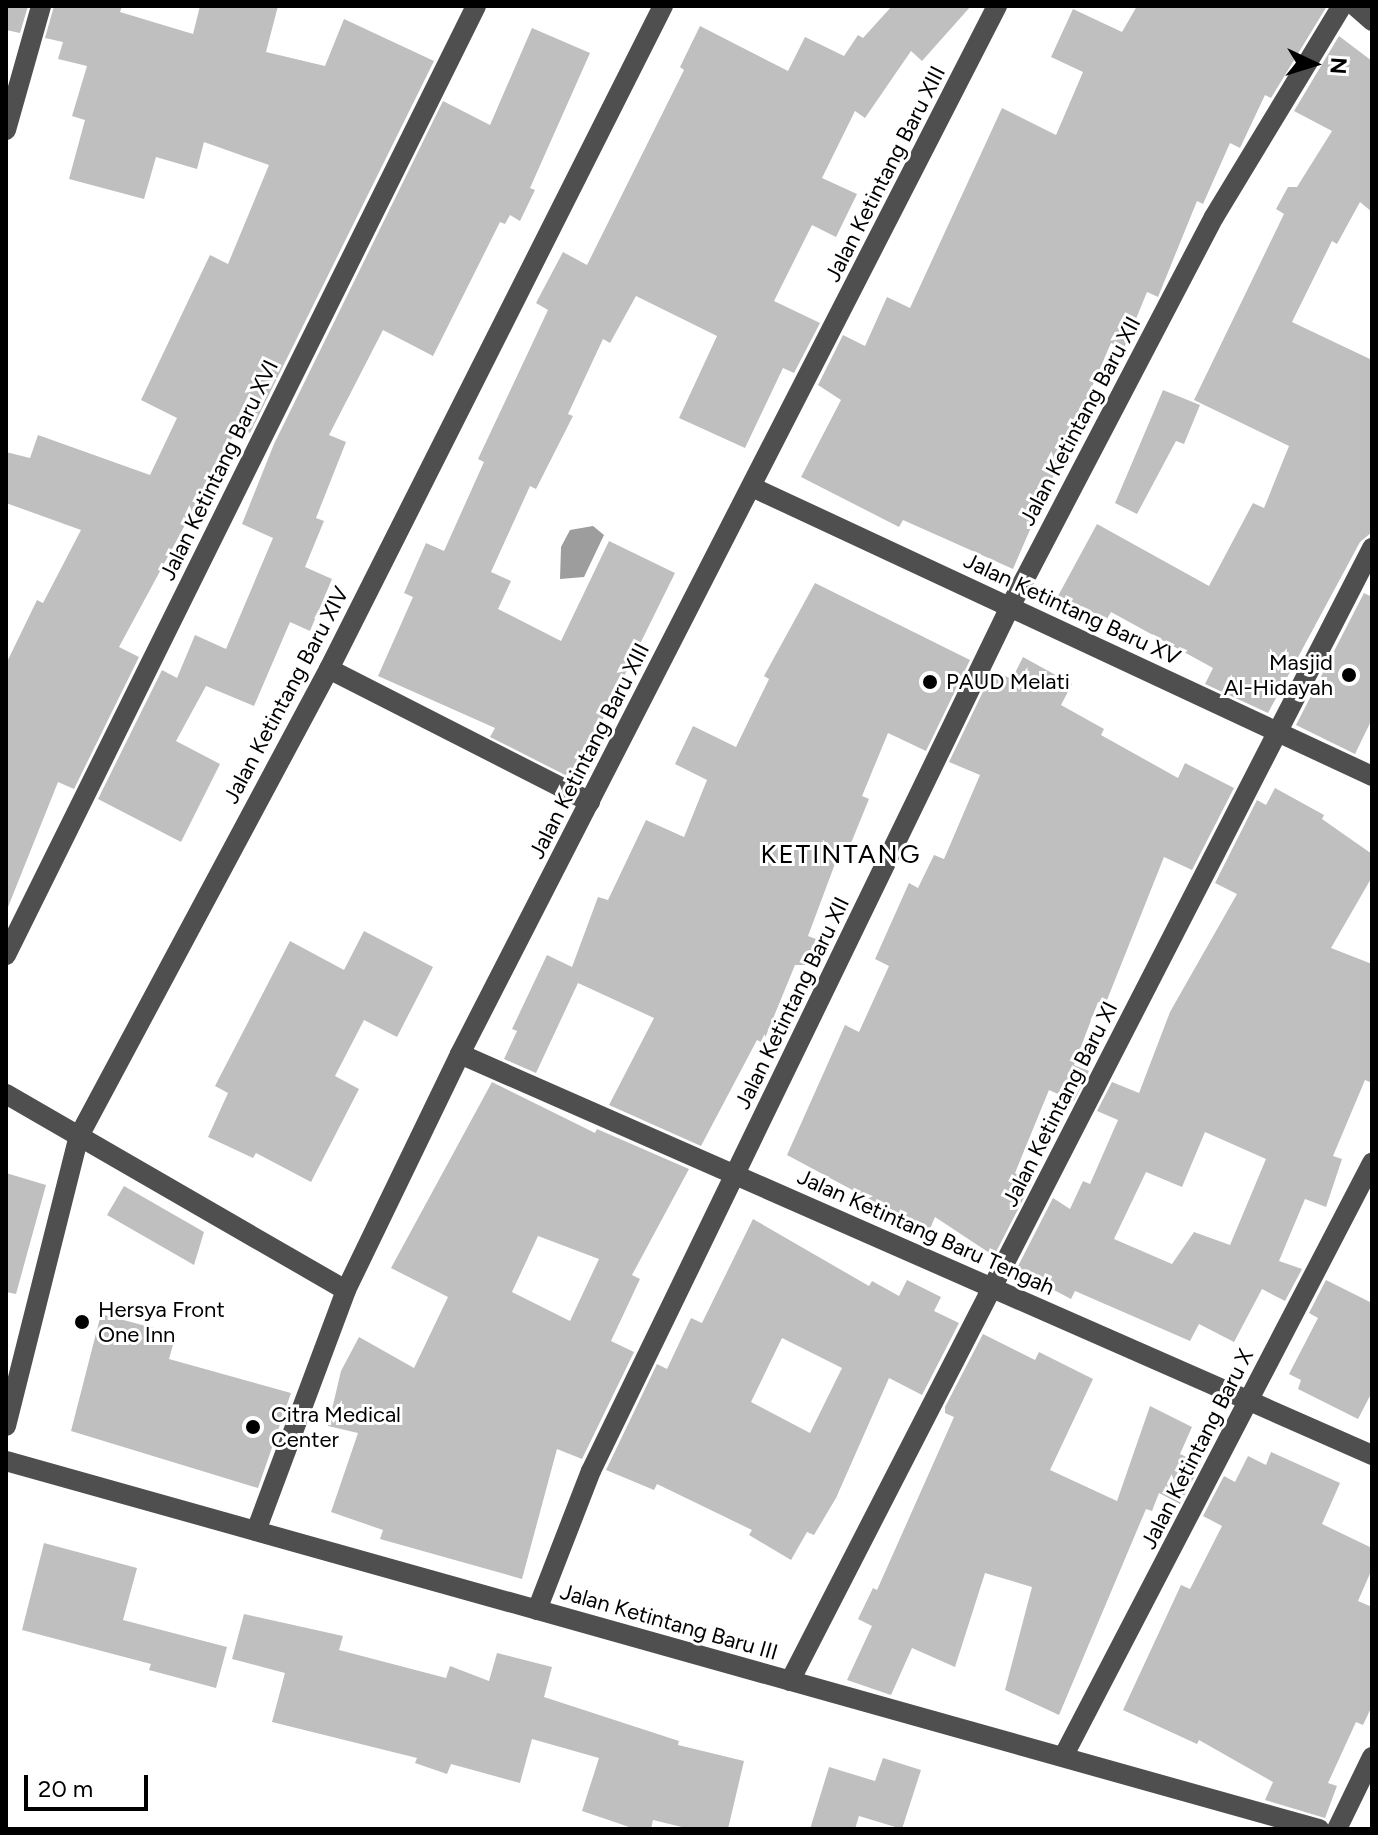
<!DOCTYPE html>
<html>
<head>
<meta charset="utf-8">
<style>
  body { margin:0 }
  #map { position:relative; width:1378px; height:1835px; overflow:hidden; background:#fff; font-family:Figtree,sans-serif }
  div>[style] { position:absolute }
  .water>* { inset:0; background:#9d9d9d }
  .building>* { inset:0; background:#bfbfbf }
  .minor>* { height:20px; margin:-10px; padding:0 10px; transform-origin:10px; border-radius:10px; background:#4f4f4f }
  .dots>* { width:22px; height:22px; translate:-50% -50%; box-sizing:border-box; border:4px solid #fff; border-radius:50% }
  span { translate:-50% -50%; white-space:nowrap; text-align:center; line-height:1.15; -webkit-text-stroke:6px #fff; paint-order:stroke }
  .street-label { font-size:22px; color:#000 }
  .poi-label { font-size:22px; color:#000 }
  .right { translate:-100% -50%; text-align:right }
  .left { translate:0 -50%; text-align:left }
  .quarter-label { font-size:26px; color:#000; letter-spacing:2px }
  .frame { position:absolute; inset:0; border:8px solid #000; pointer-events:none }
  .north { position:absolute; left:1274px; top:24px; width:80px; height:80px; -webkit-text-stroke:6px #fff; paint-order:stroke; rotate:94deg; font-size:22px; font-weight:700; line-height:32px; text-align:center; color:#000 }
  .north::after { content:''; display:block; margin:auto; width:28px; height:36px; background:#000; clip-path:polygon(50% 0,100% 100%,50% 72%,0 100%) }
  .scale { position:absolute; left:24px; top:1775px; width:124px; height:36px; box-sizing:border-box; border:4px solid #000; border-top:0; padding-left:10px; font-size:24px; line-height:28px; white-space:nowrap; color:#000; -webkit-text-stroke:6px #fff; paint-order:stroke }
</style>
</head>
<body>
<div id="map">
  <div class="water">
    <div style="clip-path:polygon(593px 526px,604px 535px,584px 577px,560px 579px,561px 547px,570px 530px)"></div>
  </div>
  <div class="building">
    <div style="clip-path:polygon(6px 6px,28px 6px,20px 33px,6px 30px)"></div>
    <div style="clip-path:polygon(54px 6px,122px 6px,120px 12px,193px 34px,200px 6px,278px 6px,266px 52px,325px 66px,344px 19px,434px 61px,250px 433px,238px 427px,119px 647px,139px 657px,74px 789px,58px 782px,8px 907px,6px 664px,37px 600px,43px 603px,81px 530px,6px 503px,6px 452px,30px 458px,38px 435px,150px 475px,177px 418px,141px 400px,210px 255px,228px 264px,269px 165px,204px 142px,197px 169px,156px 157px,144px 199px,69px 179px,85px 120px,72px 116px,87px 66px,58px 59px,63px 42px,45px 38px)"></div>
    <div style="clip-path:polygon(892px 6px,971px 6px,922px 61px,911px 51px,865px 118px,855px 111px,822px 178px,857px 194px,836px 237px,812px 225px,774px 301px,820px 323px,794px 373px,783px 368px,745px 448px,679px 418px,717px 336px,636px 296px,610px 343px,603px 339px,568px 414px,573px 416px,536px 489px,530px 486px,491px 572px,511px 581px,498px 609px,561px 641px,609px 541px,675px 573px,591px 743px,599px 747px,581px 783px,490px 737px,495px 728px,378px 676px,413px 597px,404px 593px,426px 543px,444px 551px,484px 462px,478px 459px,548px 310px,536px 303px,563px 252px,587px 265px,684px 70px,680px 67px,700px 26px,788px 71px,805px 37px,844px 56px,858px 35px,863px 38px)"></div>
    <div style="clip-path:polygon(1137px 6px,1327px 6px,1271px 98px,1265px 95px,1240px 148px,1230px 143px,1203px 204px,1197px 201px,1158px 297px,1147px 292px,1124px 348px,1111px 343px,1013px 569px,903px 520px,899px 527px,801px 477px,841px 400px,818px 385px,843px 335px,865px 346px,887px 297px,910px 308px,1002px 108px,1056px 135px,1083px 72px,1051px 57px,1073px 9px,1122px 32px)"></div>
    <div style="clip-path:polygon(532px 28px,590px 53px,530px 188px,535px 190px,520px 221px,510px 215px,505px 224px,500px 222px,433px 356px,383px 330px,329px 435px,346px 442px,316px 518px,324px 521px,305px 567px,332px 579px,310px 631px,290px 622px,254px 706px,206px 686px,176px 741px,220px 764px,181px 842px,98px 799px,162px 670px,177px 678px,195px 635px,226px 649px,273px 538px,242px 524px,274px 444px,443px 101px,490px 125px)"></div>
    <div style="clip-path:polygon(1339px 36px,1372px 61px,1372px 212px,1360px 202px,1337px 244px,1332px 241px,1292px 322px,1372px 360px,1372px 532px,1360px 542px,1268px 713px,1205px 684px,1213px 668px,1111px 612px,1107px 619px,1058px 596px,1097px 524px,1209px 586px,1253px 503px,1264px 508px,1289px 446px,1194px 400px,1284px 214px,1276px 209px,1288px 187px,1297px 187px,1332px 131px,1294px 111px)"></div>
    <div style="clip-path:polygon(1163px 390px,1200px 405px,1184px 444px,1176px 441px,1137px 514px,1115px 503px)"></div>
    <div style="clip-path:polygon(815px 583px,970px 660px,926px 751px,888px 733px,862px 796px,869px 799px,849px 848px,842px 845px,808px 936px,816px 939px,806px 965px,795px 965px,763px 1043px,757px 1040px,701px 1146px,609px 1105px,654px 1018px,578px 983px,536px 1073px,504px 1059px,517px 1031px,512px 1029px,547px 955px,572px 967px,598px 897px,608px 900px,646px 820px,684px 837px,707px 780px,675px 764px,693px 726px,736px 747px,769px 679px,764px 676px)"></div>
    <div style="clip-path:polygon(1364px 593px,1372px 597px,1372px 719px,1355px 754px,1296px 725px)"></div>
    <div style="clip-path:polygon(1023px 657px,1072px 684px,1061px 705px,1104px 729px,1101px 735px,1178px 778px,1185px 763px,1234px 788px,1192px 870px,1164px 857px,1105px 1005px,1098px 1002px,1074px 1065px,1089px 1071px,1074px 1101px,1049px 1090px,1015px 1173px,1031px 1184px,994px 1256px,935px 1217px,929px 1231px,787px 1155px,845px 1025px,859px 1032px,889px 966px,875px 959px,909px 883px,918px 888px,934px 855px,944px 859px,980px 775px,949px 762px,993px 671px,1012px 679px)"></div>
    <div style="clip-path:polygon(evenodd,1275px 788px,1324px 815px,1322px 819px,1372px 854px,1372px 877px,1331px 948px,1372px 964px,1372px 1083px,1365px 1080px,1333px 1156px,1342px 1159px,1326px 1207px,1305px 1199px,1279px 1261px,1302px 1269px,1285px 1301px,1262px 1289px,1234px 1342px,1199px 1324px,1190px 1341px,1075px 1291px,1071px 1299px,1016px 1270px,1053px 1198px,1070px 1209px,1083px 1181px,1090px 1184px,1118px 1120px,1097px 1111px,1112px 1082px,1139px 1093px,1170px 1012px,1237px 894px,1215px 883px,1257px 800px,1266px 805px,1275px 788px,1205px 1132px,1266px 1159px,1230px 1245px,1194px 1232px,1172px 1264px,1114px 1239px,1146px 1172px,1182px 1187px,1205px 1132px)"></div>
    <div style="clip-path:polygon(364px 931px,433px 967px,397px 1037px,364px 1020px,335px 1076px,359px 1089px,311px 1182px,256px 1153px,253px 1158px,208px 1137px,228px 1093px,215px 1086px,290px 941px,344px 970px)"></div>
    <div style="clip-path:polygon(evenodd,492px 1082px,595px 1133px,597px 1129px,689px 1169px,632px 1275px,640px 1279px,611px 1341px,634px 1352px,582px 1459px,557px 1449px,522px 1579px,380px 1539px,383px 1530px,331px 1512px,358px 1433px,328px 1426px,341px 1371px,359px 1337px,414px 1368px,448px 1297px,391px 1268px,492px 1082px,538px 1236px,599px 1259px,570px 1321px,512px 1292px,538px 1236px)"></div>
    <div style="clip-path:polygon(6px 1173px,46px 1185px,16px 1294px,6px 1292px)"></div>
    <div style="clip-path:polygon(124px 1186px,204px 1232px,194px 1265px,107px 1215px)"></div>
    <div style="clip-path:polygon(evenodd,753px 1219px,869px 1286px,872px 1281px,899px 1296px,907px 1280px,941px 1297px,934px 1311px,959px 1323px,922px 1395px,889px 1378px,836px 1498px,814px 1535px,807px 1532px,791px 1560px,749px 1535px,752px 1530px,657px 1484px,654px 1490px,606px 1470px,657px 1364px,667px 1369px,691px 1318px,702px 1323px,753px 1219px,782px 1338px,842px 1368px,810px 1433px,751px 1402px,782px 1338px)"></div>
    <div style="clip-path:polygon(1326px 1280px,1372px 1303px,1372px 1392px,1358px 1419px,1298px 1389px,1301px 1380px,1289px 1374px,1318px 1318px,1309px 1313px)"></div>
    <div style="clip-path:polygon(101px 1314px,176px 1334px,169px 1359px,291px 1393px,258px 1488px,71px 1431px)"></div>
    <div style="clip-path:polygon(983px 1334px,1035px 1360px,1039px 1352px,1093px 1379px,1050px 1470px,1117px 1501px,1150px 1406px,1192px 1427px,1180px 1454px,1201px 1464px,1180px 1504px,1159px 1493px,1152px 1511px,1146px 1509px,1059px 1715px,1005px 1690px,1032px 1587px,985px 1573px,955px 1667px,912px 1648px,891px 1695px,847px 1680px,872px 1626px,858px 1619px,873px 1588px,877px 1590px,954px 1417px,945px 1413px,945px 1407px)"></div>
    <div style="clip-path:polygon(1271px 1452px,1340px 1483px,1322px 1524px,1372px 1548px,1372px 1569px,1358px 1601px,1372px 1607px,1372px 1706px,1363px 1725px,1356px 1722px,1328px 1783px,1337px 1786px,1325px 1818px,1265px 1800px,1273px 1782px,1199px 1740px,1197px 1744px,1123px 1710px,1181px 1585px,1190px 1589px,1222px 1526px,1203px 1516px,1224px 1476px,1235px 1482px,1248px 1456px,1266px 1465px)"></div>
    <div style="clip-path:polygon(44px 1543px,137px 1568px,123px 1620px,227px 1647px,216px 1688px,149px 1670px,151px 1664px,22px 1630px)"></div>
    <div style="clip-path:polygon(244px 1614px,343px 1636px,339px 1650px,446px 1678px,450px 1666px,489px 1681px,497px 1653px,552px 1667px,544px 1697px,679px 1741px,678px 1745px,744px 1761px,728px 1829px,690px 1829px,653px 1820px,651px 1829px,635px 1829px,582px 1811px,599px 1758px,532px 1739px,520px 1783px,451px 1764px,447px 1774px,415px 1763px,417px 1758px,272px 1722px,285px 1673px,232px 1659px)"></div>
    <div style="clip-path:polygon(883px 1758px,921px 1770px,902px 1829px,859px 1816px,855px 1829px,810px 1829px,829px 1767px,875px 1781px)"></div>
  </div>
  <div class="minor">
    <div style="left:1355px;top:6px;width:23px;rotate:41deg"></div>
    <div style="left:6px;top:130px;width:129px;rotate:-74.2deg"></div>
    <div style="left:752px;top:487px;width:684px;rotate:24.99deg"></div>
    <div style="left:329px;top:669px;width:293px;rotate:27deg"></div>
    <div style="left:6px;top:955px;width:1059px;rotate:-63.65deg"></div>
    <div style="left:460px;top:1054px;width:996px;rotate:23.73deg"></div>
    <div style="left:6px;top:1094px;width:392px;rotate:30deg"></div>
    <div style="left:6px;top:1426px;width:299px;rotate:-75.9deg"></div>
    <div style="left:79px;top:1136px;width:530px;rotate:-61.84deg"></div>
    <div style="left:329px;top:669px;width:742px;rotate:-63.26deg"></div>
    <div style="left:6px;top:1461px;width:1364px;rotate:15.66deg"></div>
    <div style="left:256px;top:1531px;width:257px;rotate:-69.5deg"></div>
    <div style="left:346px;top:1290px;width:262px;rotate:-64.2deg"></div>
    <div style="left:460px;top:1054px;width:1178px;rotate:-62.87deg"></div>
    <div style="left:537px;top:1610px;width:149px;rotate:-68.8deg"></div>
    <div style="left:591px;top:1471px;width:960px;rotate:-64.13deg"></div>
    <div style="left:1010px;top:607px;width:440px;rotate:-62.4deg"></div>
    <div style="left:1214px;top:217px;width:247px;rotate:-58.8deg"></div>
    <div style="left:790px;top:1681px;width:1274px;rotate:-62.81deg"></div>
    <div style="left:1063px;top:1757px;width:670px;rotate:-62.52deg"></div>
    <div style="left:1337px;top:1829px;width:80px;rotate:-64.1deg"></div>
  </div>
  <div class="dots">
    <div style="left:1349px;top:675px;background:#000"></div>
    <div style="left:930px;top:682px;background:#000"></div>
    <div style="left:82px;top:1322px;background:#000"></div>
    <div style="left:253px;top:1427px;background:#000"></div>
  </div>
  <div class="street-label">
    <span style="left:885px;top:174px;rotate:-63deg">Jalan Ketintang Baru XIII</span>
    <span style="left:1080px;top:421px;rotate:-62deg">Jalan Ketintang Baru XII</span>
    <span style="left:219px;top:470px;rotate:-64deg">Jalan Ketintang Baru XVI</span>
    <span style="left:1072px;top:609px;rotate:25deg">Jalan Ketintang Baru XV</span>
    <span style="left:286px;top:695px;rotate:-62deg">Jalan Ketintang Baru XIV</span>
    <span style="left:589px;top:751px;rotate:-63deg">Jalan Ketintang Baru XIII</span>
    <span style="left:792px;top:1003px;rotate:-64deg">Jalan Ketintang Baru XII</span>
    <span style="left:1060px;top:1104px;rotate:-63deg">Jalan Ketintang Baru XI</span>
    <span style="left:926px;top:1232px;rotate:24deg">Jalan Ketintang Baru Tengah</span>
    <span style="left:1197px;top:1449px;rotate:-63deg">Jalan Ketintang Baru X</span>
    <span style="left:669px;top:1622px;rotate:16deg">Jalan Ketintang Baru III</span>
  </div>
  <div class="poi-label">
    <span class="right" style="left:1333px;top:675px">Masjid<br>Al-Hidayah</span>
    <span class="left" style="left:946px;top:682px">PAUD Melati</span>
    <span class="left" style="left:98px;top:1322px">Hersya Front<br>One Inn</span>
    <span class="left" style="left:271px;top:1427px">Citra Medical<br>Center</span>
  </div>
  <div class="quarter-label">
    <span style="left:841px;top:855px">KETINTANG</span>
  </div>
  <div class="frame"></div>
  <div class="north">N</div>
  <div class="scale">20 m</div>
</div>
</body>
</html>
